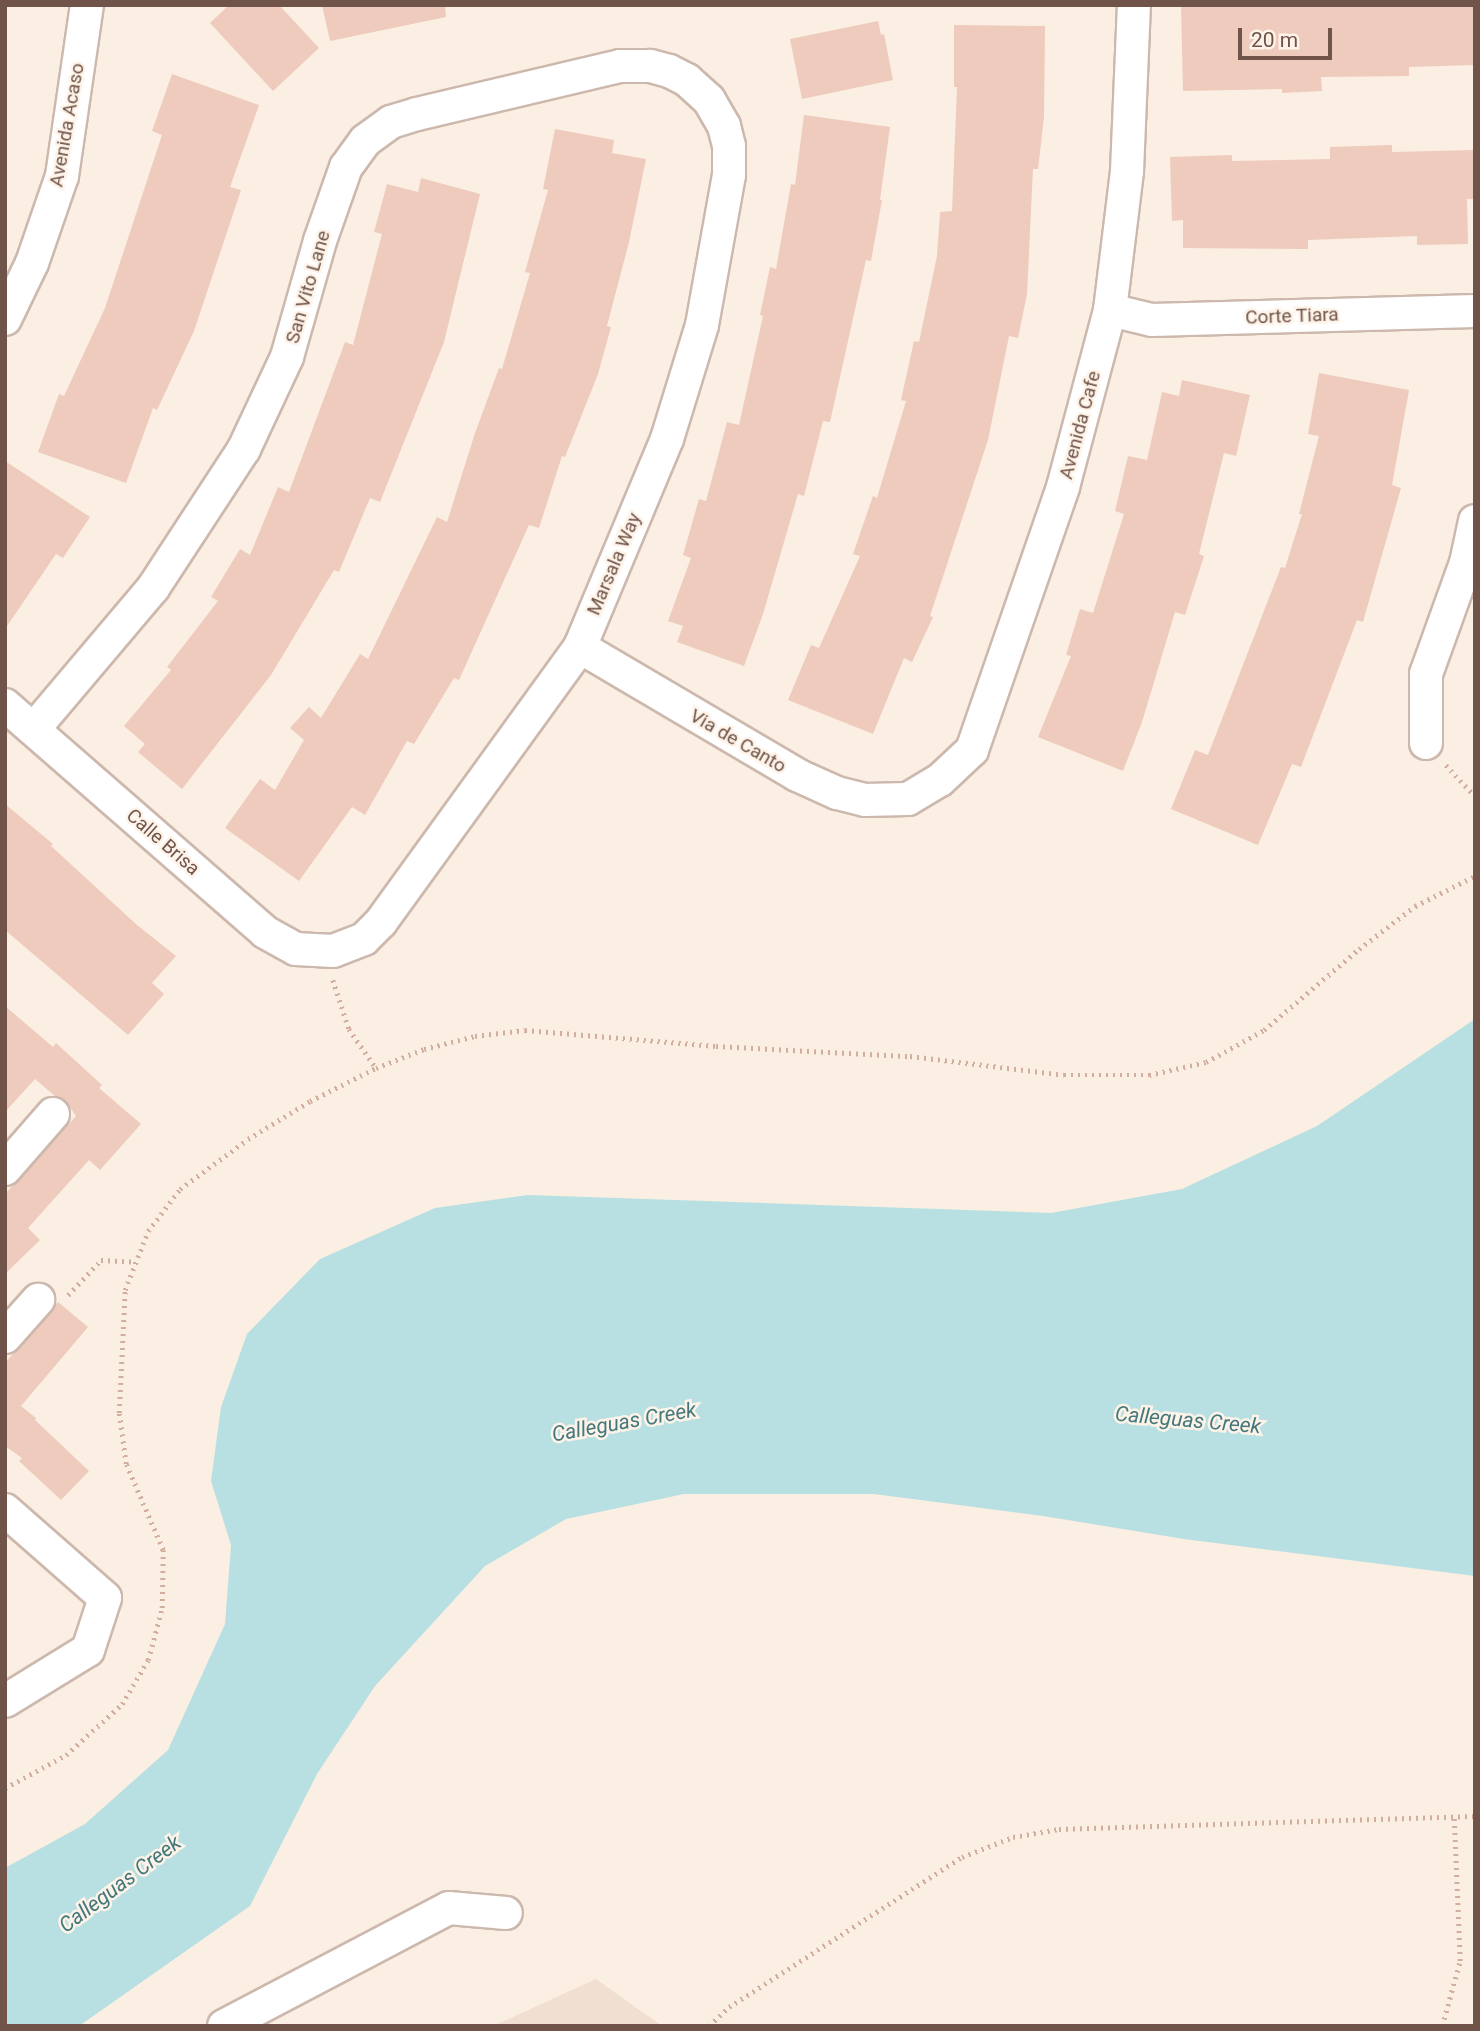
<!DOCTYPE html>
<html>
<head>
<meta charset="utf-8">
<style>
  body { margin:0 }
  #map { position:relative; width:1480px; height:2031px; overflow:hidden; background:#faefe2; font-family:Roboto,sans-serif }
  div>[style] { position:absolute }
  .residential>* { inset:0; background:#f1e0d1 }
  .water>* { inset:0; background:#b8e0e2 }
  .building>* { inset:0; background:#eecbbc }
  .path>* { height:4.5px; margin-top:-2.25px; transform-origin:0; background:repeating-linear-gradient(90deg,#d2ae9f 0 2px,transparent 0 7px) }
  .roads { filter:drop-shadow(2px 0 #cdb8ad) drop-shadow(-2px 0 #cdb8ad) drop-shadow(0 2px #cdb8ad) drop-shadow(0 -2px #cdb8ad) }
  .minor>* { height:32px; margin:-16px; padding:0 16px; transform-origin:16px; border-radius:16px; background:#fff }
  span { translate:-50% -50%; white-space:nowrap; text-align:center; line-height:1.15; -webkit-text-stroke:5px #fef3e8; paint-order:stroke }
  .street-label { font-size:19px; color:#70544a }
  .water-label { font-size:21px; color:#43787c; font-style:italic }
  .frame { position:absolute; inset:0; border:7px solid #70544a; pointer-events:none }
  .scale { position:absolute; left:1238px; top:28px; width:94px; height:32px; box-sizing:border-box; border:4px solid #70544a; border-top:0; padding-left:9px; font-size:21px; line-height:24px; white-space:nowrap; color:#70544a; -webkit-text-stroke:5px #fef3e8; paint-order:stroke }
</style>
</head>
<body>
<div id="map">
  <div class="residential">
    <div style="clip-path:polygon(596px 1979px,662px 2026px,493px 2026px)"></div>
  </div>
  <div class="water">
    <div style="clip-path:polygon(1475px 1019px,1475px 1576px,1184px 1539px,1043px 1516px,874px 1494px,684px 1494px,566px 1519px,485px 1566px,375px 1686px,317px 1774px,250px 1906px,79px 2026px,5px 2026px,5px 1868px,85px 1824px,168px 1750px,225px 1624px,231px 1545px,211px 1481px,221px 1407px,247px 1334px,320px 1259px,435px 1208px,528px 1195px,1051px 1213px,1182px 1189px,1317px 1126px)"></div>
  </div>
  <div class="building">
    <div style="clip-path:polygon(229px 5px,279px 5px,319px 48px,273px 91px,210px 23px)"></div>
    <div style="clip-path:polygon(322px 5px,445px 5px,446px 17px,330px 41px)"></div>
    <div style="clip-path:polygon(1475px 5px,1475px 65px,1409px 67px,1409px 76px,1321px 77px,1322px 91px,1282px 93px,1282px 89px,1183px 91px,1181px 6px)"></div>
    <div style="clip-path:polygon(878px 21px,881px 35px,884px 34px,893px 80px,802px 99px,790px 39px)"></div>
    <div style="clip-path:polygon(954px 25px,1045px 26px,1044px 117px,1038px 169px,1033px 169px,1027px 294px,1018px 338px,1009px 336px,988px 440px,930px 616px,933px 617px,912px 662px,904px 658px,873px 734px,788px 700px,811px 645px,819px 648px,860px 556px,853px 554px,873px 496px,877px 498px,906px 401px,901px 400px,914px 341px,919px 342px,937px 256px,940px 212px,952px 211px,957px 87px,954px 87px)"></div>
    <div style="clip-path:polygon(172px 74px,259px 105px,230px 187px,241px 190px,194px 331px,157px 410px,153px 408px,126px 483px,38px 452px,59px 394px,64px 396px,105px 308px,162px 135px,152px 131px)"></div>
    <div style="clip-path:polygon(804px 115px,890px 127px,880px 200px,882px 200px,871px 261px,866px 260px,830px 422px,823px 421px,804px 496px,798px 494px,763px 614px,744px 666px,677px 642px,683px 626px,668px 621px,691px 558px,683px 555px,699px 499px,706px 501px,727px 422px,739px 425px,763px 316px,760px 315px,770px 267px,776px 269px,791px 184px,795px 185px)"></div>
    <div style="clip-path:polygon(555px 129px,614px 140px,612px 153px,646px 159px,629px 242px,607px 326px,611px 327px,598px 374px,565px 457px,562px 456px,539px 528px,529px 525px,459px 680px,454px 678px,414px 744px,407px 741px,365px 815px,352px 807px,299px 881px,225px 828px,260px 779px,275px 790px,304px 740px,290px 728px,309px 707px,321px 718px,360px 654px,368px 659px,437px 517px,447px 522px,475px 433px,499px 368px,502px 369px,530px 273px,525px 272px,548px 190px,543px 189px)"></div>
    <div style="clip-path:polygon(1392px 145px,1392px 152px,1475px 150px,1475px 199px,1467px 199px,1468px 244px,1417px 245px,1417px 236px,1308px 240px,1308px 249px,1183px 248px,1183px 220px,1172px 221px,1170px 157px,1232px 155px,1232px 161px,1330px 159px,1330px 147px)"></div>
    <div style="clip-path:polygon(421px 178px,480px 194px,444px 342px,380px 502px,370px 498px,339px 572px,334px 570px,271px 675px,182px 789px,138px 752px,145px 744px,124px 726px,171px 670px,167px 667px,218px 601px,211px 597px,240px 549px,250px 555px,278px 487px,289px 492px,345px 342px,353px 345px,382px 234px,374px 232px,387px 184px,418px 192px)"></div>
    <div style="clip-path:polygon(1319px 373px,1409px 390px,1392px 485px,1401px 488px,1363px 622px,1357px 620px,1301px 767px,1292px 764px,1258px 845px,1171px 809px,1195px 750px,1208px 755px,1281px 567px,1285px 568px,1302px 514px,1299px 514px,1319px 436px,1308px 434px)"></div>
    <div style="clip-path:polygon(1182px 380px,1250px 395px,1236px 456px,1224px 453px,1199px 554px,1204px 556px,1185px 615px,1175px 612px,1142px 722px,1123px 771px,1038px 737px,1071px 656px,1066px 655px,1080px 609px,1093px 613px,1124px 514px,1115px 511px,1128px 456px,1147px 460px,1162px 392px,1179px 396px)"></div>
    <div style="clip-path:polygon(5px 461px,90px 517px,63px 558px,56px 554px,5px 629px)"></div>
    <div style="clip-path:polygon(5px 804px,53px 844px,51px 846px,137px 925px,176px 956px,152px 983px,164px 994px,128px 1035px,5px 930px)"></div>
    <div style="clip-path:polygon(5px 1006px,53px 1047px,56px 1043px,102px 1085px,99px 1088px,141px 1124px,100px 1170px,89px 1160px,28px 1228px,40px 1240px,5px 1274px,5px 1194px,76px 1116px,66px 1101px,55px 1096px,35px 1079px,5px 1112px)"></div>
    <div style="clip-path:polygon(58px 1302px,88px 1327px,21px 1406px,36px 1418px,35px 1420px,89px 1471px,61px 1500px,19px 1461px,22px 1458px,5px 1446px,5px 1363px)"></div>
  </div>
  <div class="path">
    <div style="left:1446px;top:765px;width:42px;rotate:46.9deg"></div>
    <div style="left:333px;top:980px;width:52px;rotate:71.9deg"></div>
    <div style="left:349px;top:1029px;width:47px;rotate:55.3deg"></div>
    <div style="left:68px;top:1295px;width:48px;rotate:-46.7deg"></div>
    <div style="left:101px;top:1260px;width:35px;rotate:3deg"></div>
    <div style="left:5px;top:1788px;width:69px;rotate:-28.4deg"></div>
    <div style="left:66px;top:1755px;width:76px;rotate:-42.3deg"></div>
    <div style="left:122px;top:1704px;width:51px;rotate:-59.4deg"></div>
    <div style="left:148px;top:1660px;width:54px;rotate:-74.9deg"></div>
    <div style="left:162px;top:1608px;width:58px;rotate:-89deg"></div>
    <div style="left:163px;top:1550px;width:94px;rotate:-113.3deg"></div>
    <div style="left:126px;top:1464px;width:51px;rotate:-97.8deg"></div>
    <div style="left:119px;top:1413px;width:123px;rotate:-87.2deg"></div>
    <div style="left:125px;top:1290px;width:63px;rotate:-68.7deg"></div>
    <div style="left:148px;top:1231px;width:53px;rotate:-52.7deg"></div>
    <div style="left:180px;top:1189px;width:84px;rotate:-36.3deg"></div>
    <div style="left:248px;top:1139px;width:73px;rotate:-31.5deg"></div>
    <div style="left:310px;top:1101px;width:74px;rotate:-26.6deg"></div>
    <div style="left:376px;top:1068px;width:52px;rotate:-21.6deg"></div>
    <div style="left:424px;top:1049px;width:53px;rotate:-14.3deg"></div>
    <div style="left:475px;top:1036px;width:50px;rotate:-6.8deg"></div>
    <div style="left:525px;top:1030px;width:192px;rotate:4.8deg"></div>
    <div style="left:716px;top:1046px;width:194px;rotate:3deg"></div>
    <div style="left:910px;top:1056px;width:155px;rotate:7deg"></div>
    <div style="left:1064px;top:1075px;width:85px"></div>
    <div style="left:1149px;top:1075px;width:58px;rotate:-12.8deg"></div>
    <div style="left:1206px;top:1062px;width:66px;rotate:-28.9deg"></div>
    <div style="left:1264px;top:1030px;width:125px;rotate:-40.5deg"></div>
    <div style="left:1359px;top:949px;width:71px;rotate:-37.5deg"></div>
    <div style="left:1415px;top:906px;width:67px;rotate:-26.6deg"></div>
    <div style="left:709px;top:2026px;width:28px;rotate:-44deg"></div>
    <div style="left:729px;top:2007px;width:277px;rotate:-32.8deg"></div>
    <div style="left:962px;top:1857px;width:55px;rotate:-21.4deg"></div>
    <div style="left:1013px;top:1837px;width:47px;rotate:-9.9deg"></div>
    <div style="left:1059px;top:1829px;width:416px;rotate:-1.8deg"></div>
    <div style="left:1442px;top:2026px;width:67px;rotate:-74.5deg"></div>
    <div style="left:1460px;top:1961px;width:144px;rotate:-92.4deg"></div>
  </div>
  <div class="roads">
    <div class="minor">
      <div style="left:1110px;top:310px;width:43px;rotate:13.4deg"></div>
      <div style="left:1152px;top:320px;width:323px;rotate:-1.6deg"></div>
      <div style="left:5px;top:319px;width:62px;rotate:-64.3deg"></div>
      <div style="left:32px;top:263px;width:92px;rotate:-71deg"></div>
      <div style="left:62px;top:176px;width:173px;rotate:-81.7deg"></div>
      <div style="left:580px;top:647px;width:252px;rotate:30.5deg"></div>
      <div style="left:797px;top:775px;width:44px;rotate:24.2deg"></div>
      <div style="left:837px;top:793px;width:29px;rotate:14deg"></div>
      <div style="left:865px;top:800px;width:43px;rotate:-1.3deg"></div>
      <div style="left:908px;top:799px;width:37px;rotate:-31deg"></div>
      <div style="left:940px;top:780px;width:44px;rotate:-43.2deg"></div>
      <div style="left:972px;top:750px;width:278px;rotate:-70.9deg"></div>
      <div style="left:1063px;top:487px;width:183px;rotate:-75.1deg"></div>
      <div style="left:1110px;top:310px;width:140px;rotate:-83deg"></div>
      <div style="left:1127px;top:171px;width:166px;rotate:-87.6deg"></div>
      <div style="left:5px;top:705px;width:345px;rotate:41.1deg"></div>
      <div style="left:265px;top:932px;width:35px;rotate:29deg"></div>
      <div style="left:296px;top:949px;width:37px;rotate:3deg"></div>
      <div style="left:333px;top:951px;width:33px;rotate:-21deg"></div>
      <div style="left:364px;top:939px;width:24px;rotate:-45deg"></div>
      <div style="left:381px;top:922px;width:339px;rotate:-54.1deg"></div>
      <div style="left:580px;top:647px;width:225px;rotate:-67.3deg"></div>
      <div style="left:667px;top:439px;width:119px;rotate:-72.9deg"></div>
      <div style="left:702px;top:325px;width:152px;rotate:-79.8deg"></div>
      <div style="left:729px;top:175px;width:29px;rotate:-90deg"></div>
      <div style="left:729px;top:146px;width:21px;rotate:-104deg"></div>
      <div style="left:724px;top:126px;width:30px;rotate:-120deg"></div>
      <div style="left:709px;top:100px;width:30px;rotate:-138deg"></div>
      <div style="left:687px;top:80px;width:20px;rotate:-153deg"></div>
      <div style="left:669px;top:71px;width:20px;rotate:-165deg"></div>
      <div style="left:650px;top:66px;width:30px;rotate:180deg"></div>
      <div style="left:620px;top:66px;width:209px;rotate:166.7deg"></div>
      <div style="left:417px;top:114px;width:27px;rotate:163deg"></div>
      <div style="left:391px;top:122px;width:32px;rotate:144deg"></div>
      <div style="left:365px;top:141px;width:32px;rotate:126deg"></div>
      <div style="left:346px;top:167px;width:78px;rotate:109.4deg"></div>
      <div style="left:320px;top:241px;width:121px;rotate:105.9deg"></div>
      <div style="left:287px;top:357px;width:102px;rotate:115.1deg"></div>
      <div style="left:244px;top:449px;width:166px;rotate:123.2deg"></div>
      <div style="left:153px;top:588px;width:185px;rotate:130.2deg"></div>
      <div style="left:1426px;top:743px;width:69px;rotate:-90deg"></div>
      <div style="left:1426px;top:674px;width:118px;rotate:-70.2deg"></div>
      <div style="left:1466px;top:563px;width:43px;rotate:-77.9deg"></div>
      <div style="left:5px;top:1169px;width:73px;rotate:-48.9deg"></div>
      <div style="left:5px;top:1337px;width:50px;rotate:-48.3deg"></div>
      <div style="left:5px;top:1510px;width:133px;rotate:41.3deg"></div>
      <div style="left:105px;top:1598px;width:55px;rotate:108.1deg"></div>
      <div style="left:88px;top:1650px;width:97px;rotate:148.4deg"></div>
      <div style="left:224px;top:2026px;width:254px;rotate:-27.7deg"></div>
      <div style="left:449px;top:1908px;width:57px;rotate:5deg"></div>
    </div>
  </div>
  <div class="street-label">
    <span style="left:67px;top:125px;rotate:-80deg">Avenida Acaso</span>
    <span style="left:308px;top:287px;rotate:-74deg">San Vito Lane</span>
    <span style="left:1292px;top:316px;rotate:-2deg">Corte Tiara</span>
    <span style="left:1080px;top:425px;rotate:-75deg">Avenida Cafe</span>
    <span style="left:614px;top:564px;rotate:-67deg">Marsala Way</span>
    <span style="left:738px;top:741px;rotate:30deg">Via de Canto</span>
    <span style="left:163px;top:842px;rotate:41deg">Calle Brisa</span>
  </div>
  <div class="water-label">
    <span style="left:1188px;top:1420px;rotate:5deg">Calleguas Creek</span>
    <span style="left:624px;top:1422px;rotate:-10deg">Calleguas Creek</span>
    <span style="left:120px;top:1884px;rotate:-37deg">Calleguas Creek</span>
  </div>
  <div class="frame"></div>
  <div class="scale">20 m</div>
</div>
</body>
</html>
